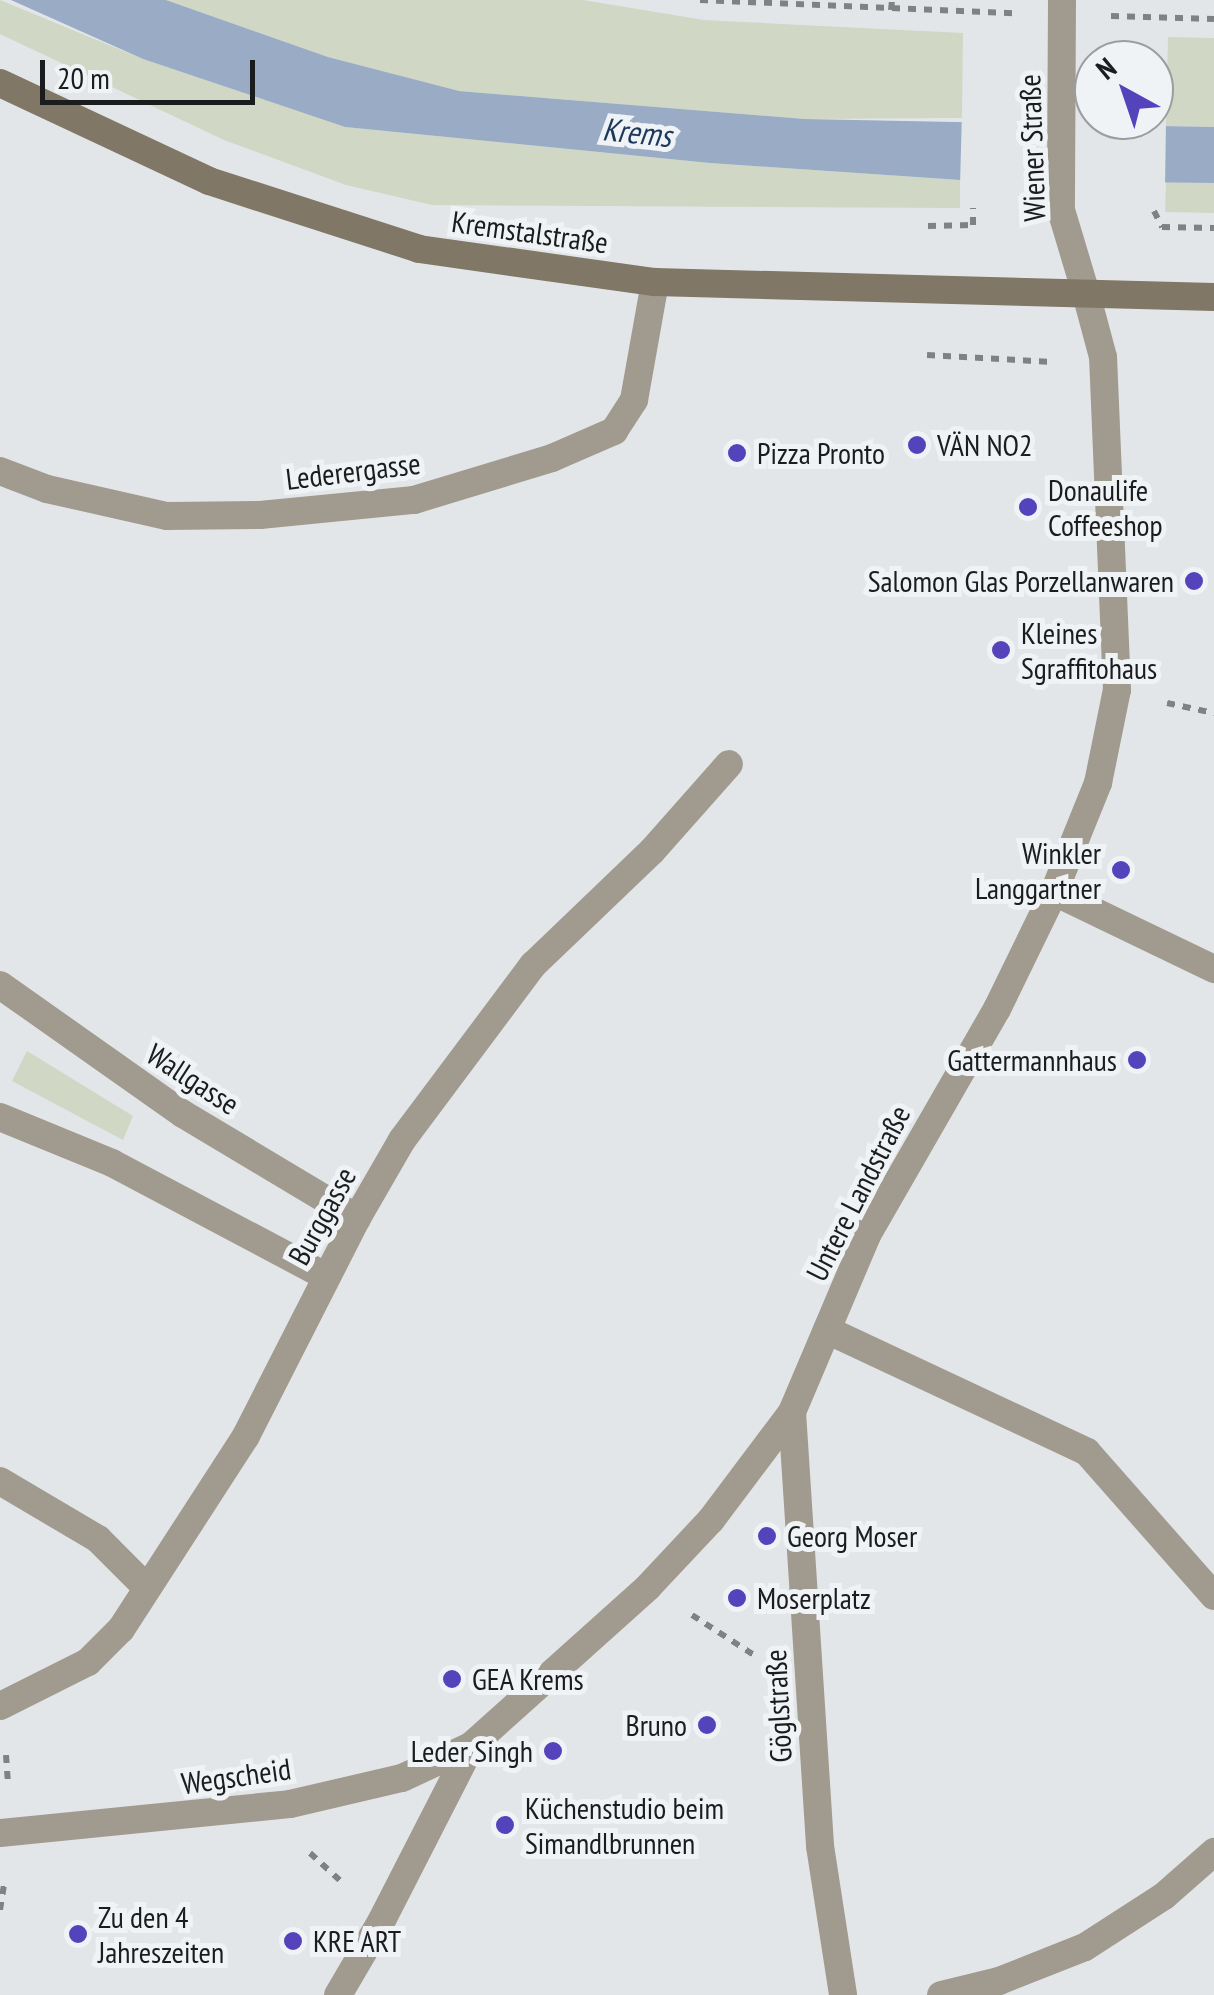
<!DOCTYPE html>
<html>
<head>
<meta charset="utf-8">
<style>
  body { margin:0 }
  #map { position:relative; width:1214px; height:1995px; overflow:hidden; background:#e3e6e9; font-family:"PT Sans Narrow",sans-serif }
  div>[style] { position:absolute }
  .green>* { inset:0; background:#d0d7c5 }
  .water>* { inset:0; background:#9aacc5 }
  .pier>* { inset:0; background:#e3e6e9 }
  .path>* { height:6px; margin-top:-3px; transform-origin:0; background:repeating-linear-gradient(90deg,#7f8183 0 8px,transparent 0 16px) }
  .service>* { height:28px; margin:-14px; padding:0 14px; transform-origin:14px; border-radius:14px; background:#a19b8f }
  .pedestrian>* { height:28px; margin:-14px; padding:0 14px; transform-origin:14px; border-radius:14px; background:#a19b8f }
  .minor>* { height:28px; margin:-14px; padding:0 14px; transform-origin:14px; border-radius:14px; background:#a19b8f }
  .tertiary>* { height:28px; margin:-14px; padding:0 14px; transform-origin:14px; border-radius:14px; background:#a19b8f }
  .secondary>* { height:28px; margin:-14px; padding:0 14px; transform-origin:14px; border-radius:14px; background:#807766 }
  .dots>* { width:28px; height:28px; translate:-50% -50%; box-sizing:border-box; border:5px solid #f0f3f6; border-radius:50% }
  span { translate:-50% -50%; white-space:nowrap; text-align:center; line-height:1.15; -webkit-text-stroke:10px #f0f3f6; paint-order:stroke }
  .street-label { font-size:30px; color:#1b1c1d }
  .poi-label { font-size:30px; color:#1b1c1d }
  .left { translate:0 -50%; text-align:left }
  .right { translate:-100% -50%; text-align:right }
  .water-label { font-size:32px; color:#1c385b; font-style:italic }
  .north { position:absolute; left:1074px; top:40px; width:100px; height:100px; box-sizing:border-box; background:#f0f3f6; border:2px solid #9b9d9f; border-radius:50%; rotate:320deg; font-size:28px; font-weight:700; line-height:40px; text-align:center; color:#1b1c1d }
  .north::after { content:''; display:block; margin:auto; width:35px; height:45px; background:#5543bb; clip-path:polygon(50% 0,100% 100%,50% 72%,0 100%) }
  .scale { position:absolute; left:40px; top:60px; width:215px; height:45px; box-sizing:border-box; border:5px solid #1b1c1d; border-top:0; padding-left:12px; font-size:30px; line-height:35px; white-space:nowrap; color:#1b1c1d; -webkit-text-stroke:8px #f0f3f6; paint-order:stroke }
</style>
</head>
<body>
<div id="map">
  <div class="green">
    <div style="clip-path:polygon(0 0,143px 59px,345px 127px,710px 163px,960px 180px,960px 208px,432px 205px,346px 185px,224px 140px,0 34px)"></div>
    <div style="clip-path:polygon(166px 0,583px 0,704px 20px,963px 33px,962px 118px,805px 119px,458px 91px,328px 57px)"></div>
    <div style="clip-path:polygon(1168px 37px,1214px 38px,1214px 127px,1166px 126px)"></div>
    <div style="clip-path:polygon(1166px 182px,1214px 183px,1214px 213px,1165px 212px)"></div>
    <div style="clip-path:polygon(27px 1051px,133px 1116px,123px 1140px,12px 1081px)"></div>
  </div>
  <div class="water">
    <div style="clip-path:polygon(11px 0,166px 0,328px 57px,459px 91px,805px 119px,1214px 127px,1214px 183px,960px 180px,710px 163px,345px 127px,143px 59px)"></div>
  </div>
  <div class="pier">
    <div style="clip-path:polygon(962px 113px,1166px 121px,1165px 187px,960px 185px)"></div>
  </div>
  <div class="path">
    <div style="left:700px;top:0;width:314px;rotate:2.4deg"></div>
    <div style="left:891px;top:10px;width:10px;rotate:-84deg"></div>
    <div style="left:1111px;top:16px;width:103px;rotate:1.7deg"></div>
    <div style="left:1154px;top:211px;width:18px;rotate:63deg"></div>
    <div style="left:1162px;top:227px;width:52px;rotate:1.1deg"></div>
    <div style="left:928px;top:226px;width:45px;rotate:-1.3deg"></div>
    <div style="left:973px;top:225px;width:17px;rotate:-90deg"></div>
    <div style="left:927px;top:355px;width:125px;rotate:3.2deg"></div>
    <div style="left:1167px;top:703px;width:48px;rotate:12deg"></div>
    <div style="left:692px;top:1615px;width:77px;rotate:32.9deg"></div>
    <div style="left:6px;top:1755px;width:28px;rotate:86deg"></div>
    <div style="left:310px;top:1853px;width:47px;rotate:42.4deg"></div>
    <div style="left:0;top:1910px;width:26px;rotate:-81deg"></div>
  </div>
  <div class="service">
    <div style="left:1054px;top:892px;width:178px;rotate:25.7deg"></div>
    <div style="left:357px;top:1218px;width:90px;rotate:-60deg"></div>
    <div style="left:402px;top:1140px;width:219px;rotate:-53.2deg"></div>
    <div style="left:533px;top:965px;width:165px;rotate:-43.8deg"></div>
    <div style="left:652px;top:851px;width:116px;rotate:-48.5deg"></div>
    <div style="left:827px;top:1330px;width:287px;rotate:25.1deg"></div>
    <div style="left:1087px;top:1452px;width:192px;rotate:48.6deg"></div>
    <div style="left:0;top:1481px;width:114px;rotate:30.6deg"></div>
    <div style="left:98px;top:1539px;width:69px;rotate:45deg"></div>
  </div>
  <div class="pedestrian">
    <div style="left:338px;top:1995px;width:87px;rotate:-59.6deg"></div>
  </div>
  <div class="minor">
    <div style="left:0;top:471px;width:50px;rotate:21deg"></div>
    <div style="left:47px;top:489px;width:123px;rotate:12.7deg"></div>
    <div style="left:167px;top:516px;width:93px;rotate:-0.6deg"></div>
    <div style="left:260px;top:515px;width:155px;rotate:-5.6deg"></div>
    <div style="left:414px;top:500px;width:144px;rotate:-16.9deg"></div>
    <div style="left:552px;top:458px;width:68px;rotate:-23.5deg"></div>
    <div style="left:614px;top:431px;width:37px;rotate:-57deg"></div>
    <div style="left:634px;top:400px;width:120px;rotate:-79.9deg"></div>
    <div style="left:0;top:985px;width:224px;rotate:35.2deg"></div>
    <div style="left:183px;top:1114px;width:203px;rotate:30.9deg"></div>
    <div style="left:357px;top:1218px;width:245px;rotate:117deg"></div>
    <div style="left:246px;top:1436px;width:230px;rotate:122.9deg"></div>
    <div style="left:121px;top:1629px;width:47px;rotate:135deg"></div>
    <div style="left:88px;top:1662px;width:98px;rotate:153.4deg"></div>
    <div style="left:0;top:1117px;width:121px;rotate:22.3deg"></div>
    <div style="left:112px;top:1163px;width:241px;rotate:27.9deg"></div>
    <div style="left:792px;top:1412px;width:435px;rotate:86.3deg"></div>
    <div style="left:820px;top:1846px;width:151px;rotate:81.2deg"></div>
    <div style="left:0;top:1833px;width:291px;rotate:-5.7deg"></div>
    <div style="left:290px;top:1804px;width:115px;rotate:-13.1deg"></div>
    <div style="left:402px;top:1778px;width:76px;rotate:-24.9deg"></div>
    <div style="left:382px;top:1920px;width:195px;rotate:-62.9deg"></div>
    <div style="left:471px;top:1746px;width:238px;rotate:-41.9deg"></div>
    <div style="left:648px;top:1587px;width:92px;rotate:-46.8deg"></div>
    <div style="left:711px;top:1520px;width:135px;rotate:-53.1deg"></div>
    <div style="left:792px;top:1412px;width:192px;rotate:-67deg"></div>
    <div style="left:867px;top:1235px;width:261px;rotate:-60.1deg"></div>
    <div style="left:997px;top:1009px;width:130px;rotate:-64deg"></div>
    <div style="left:1054px;top:892px;width:118px;rotate:-68deg"></div>
    <div style="left:1098px;top:783px;width:95px;rotate:-78.5deg"></div>
    <div style="left:1117px;top:690px;width:333px;rotate:-92.4deg"></div>
    <div style="left:1103px;top:357px;width:69px;rotate:-105deg"></div>
    <div style="left:941px;top:1995px;width:60px;rotate:-13.6deg"></div>
    <div style="left:999px;top:1981px;width:92px;rotate:-21.6deg"></div>
    <div style="left:1085px;top:1947px;width:94px;rotate:-32.8deg"></div>
    <div style="left:1164px;top:1896px;width:67px;rotate:-41.3deg"></div>
  </div>
  <div class="tertiary">
    <div style="left:1062px;top:0;width:210px;rotate:90.3deg"></div>
    <div style="left:1061px;top:210px;width:84px;rotate:73.3deg"></div>
  </div>
  <div class="secondary">
    <div style="left:0;top:83px;width:231px;rotate:25.1deg"></div>
    <div style="left:209px;top:181px;width:221px;rotate:17.9deg"></div>
    <div style="left:419px;top:249px;width:238px;rotate:8deg"></div>
    <div style="left:655px;top:282px;width:559px;rotate:1.54deg"></div>
  </div>
  <div class="dots">
    <div style="left:917px;top:445px;background:#5543bb"></div>
    <div style="left:737px;top:453px;background:#5543bb"></div>
    <div style="left:1028px;top:507px;background:#5543bb"></div>
    <div style="left:1194px;top:581px;background:#5543bb"></div>
    <div style="left:1001px;top:650px;background:#5543bb"></div>
    <div style="left:1121px;top:870px;background:#5543bb"></div>
    <div style="left:1137px;top:1060px;background:#5543bb"></div>
    <div style="left:767px;top:1536px;background:#5543bb"></div>
    <div style="left:737px;top:1598px;background:#5543bb"></div>
    <div style="left:452px;top:1679px;background:#5543bb"></div>
    <div style="left:707px;top:1725px;background:#5543bb"></div>
    <div style="left:553px;top:1751px;background:#5543bb"></div>
    <div style="left:505px;top:1825px;background:#5543bb"></div>
    <div style="left:78px;top:1934px;background:#5543bb"></div>
    <div style="left:293px;top:1941px;background:#5543bb"></div>
  </div>
  <div class="street-label">
    <span style="left:1032px;top:148px;rotate:-92deg">Wiener Straße</span>
    <span style="left:530px;top:232px;rotate:8deg">Kremstalstraße</span>
    <span style="left:353px;top:471px;rotate:-7deg">Lederergasse</span>
    <span style="left:193px;top:1079px;rotate:33deg">Wallgasse</span>
    <span style="left:858px;top:1193px;rotate:-63deg">Untere Landstraße</span>
    <span style="left:322px;top:1216px;rotate:-61deg">Burggasse</span>
    <span style="left:778px;top:1706px;rotate:-93deg">Göglstraße</span>
    <span style="left:236px;top:1776px;rotate:-8deg">Wegscheid</span>
  </div>
  <div class="poi-label">
    <span class="left" style="left:937px;top:445px">VÄN NO2</span>
    <span class="left" style="left:757px;top:453px">Pizza Pronto</span>
    <span class="left" style="left:1048px;top:507px">Donaulife<br>Coffeeshop</span>
    <span class="right" style="left:1174px;top:581px">Salomon Glas Porzellanwaren</span>
    <span class="left" style="left:1021px;top:650px">Kleines<br>Sgraffitohaus</span>
    <span class="right" style="left:1101px;top:870px">Winkler<br>Langgartner</span>
    <span class="right" style="left:1117px;top:1060px">Gattermannhaus</span>
    <span class="left" style="left:787px;top:1536px">Georg Moser</span>
    <span class="left" style="left:757px;top:1598px">Moserplatz</span>
    <span class="left" style="left:472px;top:1679px">GEA Krems</span>
    <span class="right" style="left:687px;top:1725px">Bruno</span>
    <span class="right" style="left:533px;top:1751px">Leder Singh</span>
    <span class="left" style="left:525px;top:1825px">Küchenstudio beim<br>Simandlbrunnen</span>
    <span class="left" style="left:98px;top:1934px">Zu den 4<br>Jahreszeiten</span>
    <span class="left" style="left:313px;top:1941px">KRE ART</span>
  </div>
  <div class="water-label">
    <span style="left:637px;top:132px;rotate:6deg">Krems</span>
  </div>
  <div class="north">N</div>
  <div class="scale">20 m</div>
</div>
</body>
</html>
